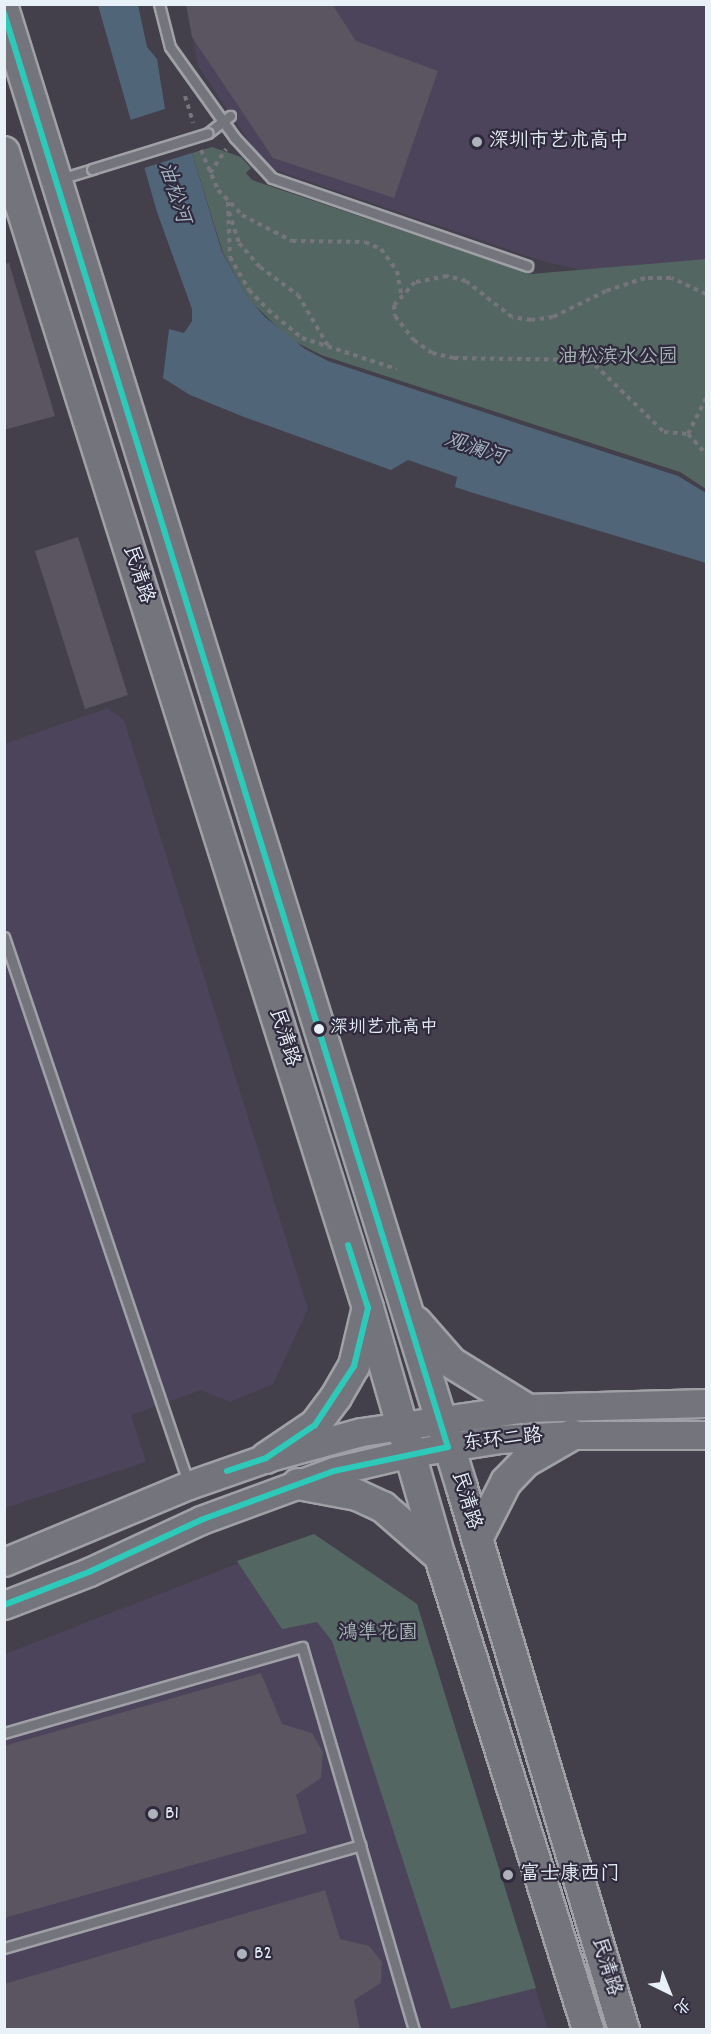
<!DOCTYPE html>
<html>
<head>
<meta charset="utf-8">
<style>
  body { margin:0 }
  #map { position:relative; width:711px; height:2034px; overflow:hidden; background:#433f4b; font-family:Dekko,"LXGW WenKai TC",sans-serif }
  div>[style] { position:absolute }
  .built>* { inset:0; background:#4c445b }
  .green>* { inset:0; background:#546662 }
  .water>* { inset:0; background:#516579 }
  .pier>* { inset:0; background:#433f4b }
  .building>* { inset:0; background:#5a5560 }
  .path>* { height:4px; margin-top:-2px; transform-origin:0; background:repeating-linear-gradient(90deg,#75757b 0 4.5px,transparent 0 9px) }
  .roads { filter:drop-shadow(2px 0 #a0a0a7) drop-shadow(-2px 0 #a0a0a7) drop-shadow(0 2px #a0a0a7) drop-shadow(0 -2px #a0a0a7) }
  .service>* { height:9px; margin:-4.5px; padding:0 4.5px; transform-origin:4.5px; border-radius:4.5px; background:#74757c }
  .secondary>* { height:27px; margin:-13.5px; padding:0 13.5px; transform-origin:13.5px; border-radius:13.5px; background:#74757c }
  .primary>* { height:30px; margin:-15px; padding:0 15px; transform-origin:15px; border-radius:15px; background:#74757c }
  .bridges { filter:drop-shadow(2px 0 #a0a0a7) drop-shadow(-2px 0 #a0a0a7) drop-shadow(0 2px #a0a0a7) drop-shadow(0 -2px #a0a0a7) }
  .service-bridge>* { height:9px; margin:-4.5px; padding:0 4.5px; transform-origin:4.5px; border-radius:4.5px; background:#74757c }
  .bus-1>* { height:6px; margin:-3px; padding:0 3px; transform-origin:3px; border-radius:3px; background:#2dcaba }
  .dots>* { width:16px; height:16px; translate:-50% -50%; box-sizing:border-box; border:3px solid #2f2a3d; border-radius:50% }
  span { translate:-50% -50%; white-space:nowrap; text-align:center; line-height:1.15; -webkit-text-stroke:4.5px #2f2a3d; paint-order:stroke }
  .bus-label { font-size:18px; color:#e8f1f8 }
  .left { translate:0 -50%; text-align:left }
  .poi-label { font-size:20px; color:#e8f1f8 }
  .park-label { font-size:20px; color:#a7b5b6 }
  .street-label { font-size:20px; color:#e8f1f8 }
  .water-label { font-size:21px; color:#a4b4c1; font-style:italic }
  .frame { position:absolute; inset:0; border:6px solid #e8f1f8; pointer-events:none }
  .north { position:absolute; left:639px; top:1962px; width:60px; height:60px; -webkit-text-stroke:4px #2f2a3d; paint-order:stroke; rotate:137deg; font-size:16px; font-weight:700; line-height:24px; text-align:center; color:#e8f1f8 }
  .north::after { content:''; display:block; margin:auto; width:21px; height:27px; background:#e8f1f8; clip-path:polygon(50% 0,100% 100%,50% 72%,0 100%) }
</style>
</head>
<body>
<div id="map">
  <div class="built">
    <div style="clip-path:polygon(186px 5px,706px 5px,706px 259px,581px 270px,542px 261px,266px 167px,198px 66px)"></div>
    <div style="clip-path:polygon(108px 708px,124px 720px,308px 1309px,273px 1384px,230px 1402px,201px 1390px,131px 1415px,146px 1462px,5px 1508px,4px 744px)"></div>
    <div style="clip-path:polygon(314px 1534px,417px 1604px,548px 2029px,5px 2030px,5px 1654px)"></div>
  </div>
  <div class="green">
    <div style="clip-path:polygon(212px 147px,241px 157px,251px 168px,246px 173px,252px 180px,531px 274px,706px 259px,706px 489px,680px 472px,321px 355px,290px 339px,249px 300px,223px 253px,192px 153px)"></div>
    <div style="clip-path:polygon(314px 1534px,417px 1604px,536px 1988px,451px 2009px,332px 1641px,317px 1622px,282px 1629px,237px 1561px)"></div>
  </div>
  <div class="water">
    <div style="clip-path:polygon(98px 5px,138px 5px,147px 47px,157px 59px,165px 109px,192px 153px,222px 252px,248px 298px,265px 317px,305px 349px,328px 361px,678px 476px,706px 493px,706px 563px,470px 492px,455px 487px,457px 477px,408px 460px,391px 470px,244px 417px,190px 395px,163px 378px,169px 329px,184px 333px,192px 321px,192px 309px,157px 212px)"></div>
  </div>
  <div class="pier">
    <div style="clip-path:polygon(168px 108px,195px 152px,141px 169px,127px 121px)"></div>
  </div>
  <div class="building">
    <div style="clip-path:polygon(186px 4px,332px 4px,356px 41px,438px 71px,394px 198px,273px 158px,192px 37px)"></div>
    <div style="clip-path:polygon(9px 263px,55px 416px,4px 430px,4px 264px)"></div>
    <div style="clip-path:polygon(78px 537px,128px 695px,85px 709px,35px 551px)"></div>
    <div style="clip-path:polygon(261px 1673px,282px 1724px,312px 1733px,323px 1752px,321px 1778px,296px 1795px,307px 1833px,4px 1918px,4px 1746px)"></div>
    <div style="clip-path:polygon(325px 1890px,340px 1939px,369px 1946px,382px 1962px,381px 1983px,354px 2000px,360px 2030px,4px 2030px,4px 1984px)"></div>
  </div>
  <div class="path">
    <div style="left:185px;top:96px;width:28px;rotate:73deg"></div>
    <div style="left:201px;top:150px;width:43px;rotate:67deg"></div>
    <div style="left:218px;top:190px;width:35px;rotate:46deg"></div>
    <div style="left:242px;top:215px;width:56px;rotate:27.5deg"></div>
    <div style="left:292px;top:241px;width:73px;rotate:0.8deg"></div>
    <div style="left:365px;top:242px;width:17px;rotate:24deg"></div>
    <div style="left:381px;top:249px;width:27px;rotate:54deg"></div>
    <div style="left:397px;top:271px;width:23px;rotate:80deg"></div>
    <div style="left:210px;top:173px;width:29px;rotate:-56deg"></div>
    <div style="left:228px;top:202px;width:55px;rotate:87.9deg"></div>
    <div style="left:230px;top:257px;width:38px;rotate:60deg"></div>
    <div style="left:249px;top:290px;width:28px;rotate:46deg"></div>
    <div style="left:268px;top:310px;width:44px;rotate:39.5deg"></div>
    <div style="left:302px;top:338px;width:100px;rotate:18.1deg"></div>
    <div style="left:229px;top:212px;width:33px;rotate:72deg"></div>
    <div style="left:239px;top:243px;width:32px;rotate:49deg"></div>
    <div style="left:260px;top:267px;width:47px;rotate:36.4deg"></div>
    <div style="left:298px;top:295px;width:59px;rotate:59.5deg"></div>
    <div style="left:706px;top:294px;width:38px;rotate:-155deg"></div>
    <div style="left:671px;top:278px;width:26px;rotate:180deg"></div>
    <div style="left:645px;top:278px;width:41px;rotate:161.6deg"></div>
    <div style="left:606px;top:291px;width:59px;rotate:153.9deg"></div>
    <div style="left:553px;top:317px;width:22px;rotate:172deg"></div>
    <div style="left:531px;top:320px;width:19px;rotate:-171deg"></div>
    <div style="left:512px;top:317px;width:58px;rotate:-142deg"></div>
    <div style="left:466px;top:281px;width:20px;rotate:-165deg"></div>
    <div style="left:447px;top:276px;width:33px;rotate:169deg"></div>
    <div style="left:415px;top:282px;width:31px;rotate:132deg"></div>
    <div style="left:394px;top:305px;width:11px;rotate:85deg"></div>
    <div style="left:395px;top:316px;width:31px;rotate:52deg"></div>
    <div style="left:414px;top:340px;width:22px;rotate:36deg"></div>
    <div style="left:432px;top:353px;width:23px;rotate:13deg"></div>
    <div style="left:454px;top:358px;width:124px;rotate:0.9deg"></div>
    <div style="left:578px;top:360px;width:18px;rotate:16deg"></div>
    <div style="left:595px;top:365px;width:96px;rotate:44.2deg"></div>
    <div style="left:664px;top:432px;width:24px;rotate:5deg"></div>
    <div style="left:688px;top:434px;width:40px;rotate:-63.4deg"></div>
    <div style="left:688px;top:434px;width:27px;rotate:48deg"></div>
  </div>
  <div class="roads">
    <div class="service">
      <div style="left:159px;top:4px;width:44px;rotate:75.7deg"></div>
      <div style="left:170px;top:47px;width:112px;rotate:54.5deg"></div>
      <div style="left:235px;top:138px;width:54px;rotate:47.2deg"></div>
      <div style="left:272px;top:178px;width:270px;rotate:19deg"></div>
      <div style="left:208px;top:133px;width:28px;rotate:-38deg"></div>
      <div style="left:60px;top:179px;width:34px;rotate:-17deg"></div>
      <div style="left:4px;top:937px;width:575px;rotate:71.34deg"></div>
      <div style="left:4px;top:1733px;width:310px;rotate:-16.1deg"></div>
      <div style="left:302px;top:1647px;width:399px;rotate:73.7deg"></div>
      <div style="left:4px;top:1948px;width:371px;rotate:-16.1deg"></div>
    </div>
    <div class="secondary">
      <div style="left:4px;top:1562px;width:200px;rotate:-22.6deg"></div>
      <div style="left:189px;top:1485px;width:82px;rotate:-19.3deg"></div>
      <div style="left:266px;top:1458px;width:98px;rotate:-15.3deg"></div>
      <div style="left:361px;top:1432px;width:166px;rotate:-8.3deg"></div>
      <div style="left:525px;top:1408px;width:181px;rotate:-1.6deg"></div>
      <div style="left:4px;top:1605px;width:91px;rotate:-21.2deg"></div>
      <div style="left:89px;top:1572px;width:123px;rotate:-24.9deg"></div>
      <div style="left:201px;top:1520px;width:142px;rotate:-20.2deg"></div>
      <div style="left:334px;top:1471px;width:79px;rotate:-13.2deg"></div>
      <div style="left:411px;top:1453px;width:89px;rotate:-9deg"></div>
      <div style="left:499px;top:1439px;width:73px;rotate:-3.1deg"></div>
      <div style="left:572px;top:1435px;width:134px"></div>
    </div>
    <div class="primary">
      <div style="left:4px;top:11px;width:1546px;rotate:72.77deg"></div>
      <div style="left:462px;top:1488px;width:566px;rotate:73.36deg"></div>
      <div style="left:4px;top:152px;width:1212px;rotate:72.52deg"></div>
      <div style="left:368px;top:1308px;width:259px;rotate:73.9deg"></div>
      <div style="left:440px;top:1557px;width:496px;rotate:72.6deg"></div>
      <div style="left:416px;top:1322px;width:55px;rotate:48.7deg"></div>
      <div style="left:452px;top:1363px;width:86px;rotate:31.7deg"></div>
      <div style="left:266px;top:1458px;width:59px;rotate:-34deg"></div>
      <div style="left:315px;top:1425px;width:35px;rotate:-53deg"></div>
      <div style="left:336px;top:1397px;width:36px;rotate:-60deg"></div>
      <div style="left:354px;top:1366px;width:57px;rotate:-76.7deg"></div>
      <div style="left:298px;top:1484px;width:60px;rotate:10.6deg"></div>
      <div style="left:357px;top:1495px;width:29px;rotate:25deg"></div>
      <div style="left:383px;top:1507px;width:73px;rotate:41.1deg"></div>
      <div style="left:477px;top:1539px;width:64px;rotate:-63deg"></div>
      <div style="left:506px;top:1482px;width:28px;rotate:-46deg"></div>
      <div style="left:525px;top:1462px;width:54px;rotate:-29.9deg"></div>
    </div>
  </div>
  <div class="bridges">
    <div class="service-bridge">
      <div style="left:92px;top:169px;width:121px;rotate:-17.2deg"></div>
    </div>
  </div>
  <div class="bus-1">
    <div style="left:4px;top:13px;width:1501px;rotate:72.8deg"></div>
    <div style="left:448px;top:1447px;width:116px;rotate:168.1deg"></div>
    <div style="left:334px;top:1471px;width:142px;rotate:159.8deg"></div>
    <div style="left:201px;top:1520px;width:123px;rotate:155.1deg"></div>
    <div style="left:89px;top:1572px;width:91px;rotate:158.8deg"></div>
    <div style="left:227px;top:1471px;width:41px;rotate:-18.4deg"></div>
    <div style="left:266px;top:1458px;width:59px;rotate:-34deg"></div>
    <div style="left:315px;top:1425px;width:71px;rotate:-56.5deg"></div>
    <div style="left:354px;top:1366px;width:60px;rotate:-76.4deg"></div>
    <div style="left:368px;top:1308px;width:66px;rotate:-107.6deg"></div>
  </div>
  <div class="dots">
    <div style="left:477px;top:142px;background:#aeb3bb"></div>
    <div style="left:319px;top:1029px;background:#e8f1f8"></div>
    <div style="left:153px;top:1814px;background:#aeb3bb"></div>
    <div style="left:508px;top:1875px;background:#aeb3bb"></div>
    <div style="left:242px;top:1954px;background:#aeb3bb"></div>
  </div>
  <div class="bus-label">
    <span class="left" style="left:330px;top:1029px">深圳艺术高中</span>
  </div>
  <div class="poi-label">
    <span class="left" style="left:489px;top:142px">深圳市艺术高中</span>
    <span class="left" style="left:165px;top:1814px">B1</span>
    <span class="left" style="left:520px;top:1875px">富士康西门</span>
    <span class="left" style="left:254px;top:1954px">B2</span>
  </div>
  <div class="park-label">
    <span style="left:618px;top:358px">油松滨水公园</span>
    <span style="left:378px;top:1634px">鴻準花園</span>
  </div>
  <div class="street-label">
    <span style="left:137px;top:575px;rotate:72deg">民清路</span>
    <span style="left:283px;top:1038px;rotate:72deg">民清路</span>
    <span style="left:503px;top:1441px;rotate:-6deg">东环二路</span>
    <span style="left:465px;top:1501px;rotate:73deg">民清路</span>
    <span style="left:605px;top:1967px;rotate:73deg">民清路</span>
  </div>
  <div class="water-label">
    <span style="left:173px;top:193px;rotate:72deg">油松河</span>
    <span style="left:475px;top:450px;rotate:18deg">观澜河</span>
  </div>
  <div class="frame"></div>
  <div class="north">北</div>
</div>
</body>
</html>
